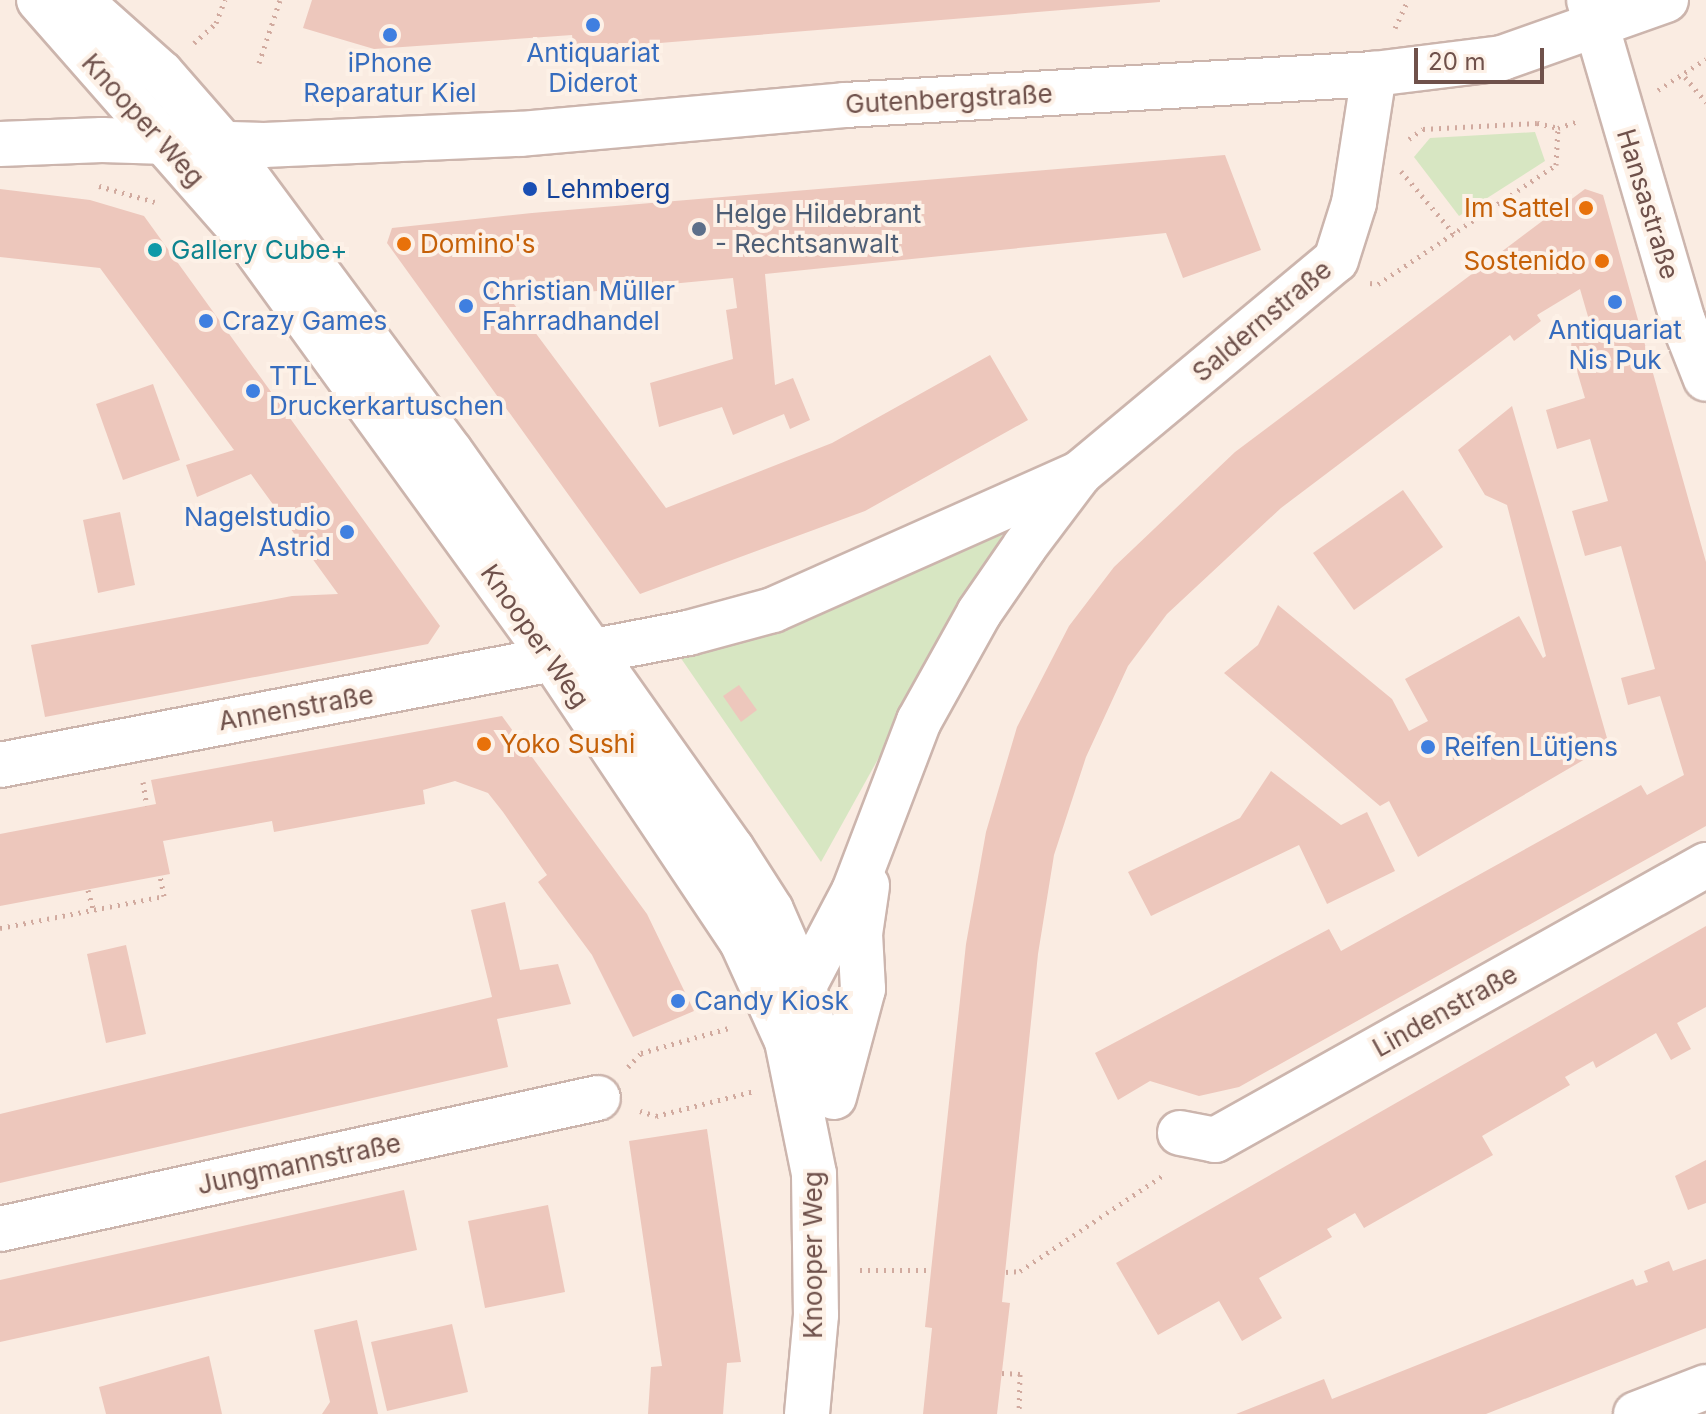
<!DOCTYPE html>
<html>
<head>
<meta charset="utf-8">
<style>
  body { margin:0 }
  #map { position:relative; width:1706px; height:1414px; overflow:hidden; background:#faece2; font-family:Inter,sans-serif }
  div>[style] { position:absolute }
  .green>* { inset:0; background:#d7e6c2 }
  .building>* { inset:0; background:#edc7bc }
  .path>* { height:5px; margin-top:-2.5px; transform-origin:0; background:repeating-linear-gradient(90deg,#d1aa9f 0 2px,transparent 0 8px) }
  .roads { filter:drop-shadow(2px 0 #ccb5ad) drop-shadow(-2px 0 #ccb5ad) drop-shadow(0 2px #ccb5ad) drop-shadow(0 -2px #ccb5ad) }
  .street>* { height:44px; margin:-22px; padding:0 22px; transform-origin:22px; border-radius:22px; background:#fff }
  .secondary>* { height:44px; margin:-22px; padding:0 22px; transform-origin:22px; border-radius:22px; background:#fff }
  .dots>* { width:22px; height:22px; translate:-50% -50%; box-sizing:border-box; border:4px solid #fdf1e7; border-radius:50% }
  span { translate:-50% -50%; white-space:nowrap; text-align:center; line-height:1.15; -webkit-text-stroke:8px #fdf1e7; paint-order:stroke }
  .shop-label { font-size:26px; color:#366cbe }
  .left { translate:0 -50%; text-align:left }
  .right { translate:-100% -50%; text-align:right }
  .street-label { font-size:26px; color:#6f514b }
  .transit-label { font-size:26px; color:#164399 }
  .food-label { font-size:26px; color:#c56008 }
  .service-label { font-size:26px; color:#4e5e75 }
  .culture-label { font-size:26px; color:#0d838f }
  .scale { position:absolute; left:1414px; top:48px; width:130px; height:36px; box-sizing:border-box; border:4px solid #6f514b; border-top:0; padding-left:10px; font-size:24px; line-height:28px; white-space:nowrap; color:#6f514b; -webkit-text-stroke:6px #fdf1e7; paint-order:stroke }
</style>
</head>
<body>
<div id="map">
  <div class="green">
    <div style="clip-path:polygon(1535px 132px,1545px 161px,1459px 216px,1414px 157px,1430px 138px)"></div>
    <div style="clip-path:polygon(1011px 519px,821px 862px,678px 654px)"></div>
  </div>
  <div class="building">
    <div style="clip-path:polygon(312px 0,1160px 0,1160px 2px,574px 50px,572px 35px,374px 49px,303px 28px)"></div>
    <div style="clip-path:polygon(1225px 155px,1261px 250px,1183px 278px,1166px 233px,765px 274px,775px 385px,793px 378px,810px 420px,790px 429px,784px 414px,733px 435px,722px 407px,659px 427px,650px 383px,733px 359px,726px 310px,737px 308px,733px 278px,545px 296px,535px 279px,513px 280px,502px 288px,666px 508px,832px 443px,990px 355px,1028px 420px,865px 511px,640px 594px,387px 243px,392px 228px,532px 213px)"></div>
    <div style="clip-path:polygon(0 189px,90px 200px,144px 216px,440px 626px,428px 644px,45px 717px,31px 645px,292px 596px,338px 594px,251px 474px,197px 497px,186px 465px,234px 450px,100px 268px,0 257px)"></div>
    <div style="clip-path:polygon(1585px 189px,1603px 195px,1706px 562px,1706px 826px,1239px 1087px,1199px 1096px,1150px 1081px,1118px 1100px,1095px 1053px,1329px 929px,1341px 951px,1641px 785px,1647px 795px,1684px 775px,1660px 696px,1628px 705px,1621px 678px,1655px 669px,1621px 546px,1585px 556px,1572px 511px,1608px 501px,1590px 439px,1557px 449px,1546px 410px,1585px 398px,1571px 351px,1572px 328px,1589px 320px,1580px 289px,1537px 315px,1541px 321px,1514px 341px,1510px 335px,1281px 508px,1167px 614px,1128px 666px,1086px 757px,1054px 855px,1038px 954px,1002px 1302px,1010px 1303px,997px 1414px,923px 1414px,932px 1328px,925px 1327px,966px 944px,986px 832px,1017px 727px,1069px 626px,1114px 567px,1235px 452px)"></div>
    <div style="clip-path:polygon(153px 384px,180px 460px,123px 480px,96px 404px)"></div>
    <div style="clip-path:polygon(1512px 406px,1609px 745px,1418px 857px,1389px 801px,1380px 806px,1224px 673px,1258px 645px,1278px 605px,1392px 699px,1409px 731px,1428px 721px,1405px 679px,1519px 616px,1543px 658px,1546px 656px,1507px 505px,1485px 495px,1458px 450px)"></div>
    <div style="clip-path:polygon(1403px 490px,1443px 547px,1354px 610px,1313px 553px)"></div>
    <div style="clip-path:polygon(120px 512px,135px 585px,98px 593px,83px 520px)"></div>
    <div style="clip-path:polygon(739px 685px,757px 710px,741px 722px,723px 696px)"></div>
    <div style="clip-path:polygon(502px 716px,647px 914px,694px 1011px,633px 1037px,592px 955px,538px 882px,547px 875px,503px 812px,488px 793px,455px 781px,423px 790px,425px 804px,274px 832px,272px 821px,163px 841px,170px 874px,0 906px,0 834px,156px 804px,151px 780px)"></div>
    <div style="clip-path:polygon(1271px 771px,1341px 825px,1367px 812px,1395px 871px,1327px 904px,1299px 845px,1151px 916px,1128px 872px,1240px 818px)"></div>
    <div style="clip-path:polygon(505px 902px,520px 970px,558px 964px,571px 1004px,497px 1019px,508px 1067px,0 1183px,0 1114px,492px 997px,471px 910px)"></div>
    <div style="clip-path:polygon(1706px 926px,1706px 1007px,1677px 1023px,1691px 1049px,1671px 1060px,1656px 1033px,1596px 1068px,1593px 1061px,1565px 1077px,1570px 1085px,1482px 1136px,1493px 1155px,1364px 1228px,1355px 1213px,1327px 1229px,1332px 1237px,1259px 1278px,1282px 1318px,1242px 1341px,1219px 1301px,1158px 1335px,1116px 1263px)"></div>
    <div style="clip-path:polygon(126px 945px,146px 1034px,106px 1043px,87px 954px)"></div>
    <div style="clip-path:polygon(707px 1129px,741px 1362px,727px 1363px,723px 1414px,648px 1414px,651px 1367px,662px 1366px,629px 1141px)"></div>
    <div style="clip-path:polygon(1706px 1160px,1706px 1203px,1688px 1210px,1675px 1176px)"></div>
    <div style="clip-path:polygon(404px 1190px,417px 1250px,0 1342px,0 1280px)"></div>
    <div style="clip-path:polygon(548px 1205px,565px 1292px,485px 1308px,468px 1221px)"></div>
    <div style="clip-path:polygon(1706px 1259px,1706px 1328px,1486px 1414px,1236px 1414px,1324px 1379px,1332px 1399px,1633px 1279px,1636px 1286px,1648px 1282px,1644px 1271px,1669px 1261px,1673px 1271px)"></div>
    <div style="clip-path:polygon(357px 1320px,378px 1414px,322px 1414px,330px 1402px,314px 1330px)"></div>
    <div style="clip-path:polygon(452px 1324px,468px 1392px,387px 1411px,371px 1342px)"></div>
    <div style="clip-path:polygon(209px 1356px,222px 1414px,106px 1414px,99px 1387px)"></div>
  </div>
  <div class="path">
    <div style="left:1395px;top:28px;width:31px;rotate:-65deg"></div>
    <div style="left:194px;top:43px;width:30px;rotate:-42deg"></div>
    <div style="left:216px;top:23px;width:25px;rotate:-69deg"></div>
    <div style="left:259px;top:63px;width:66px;rotate:-71.6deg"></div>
    <div style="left:1685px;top:77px;width:33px;rotate:50deg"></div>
    <div style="left:1658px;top:90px;width:57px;rotate:-32.9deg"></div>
    <div style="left:1409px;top:139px;width:17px;rotate:-36deg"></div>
    <div style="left:1423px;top:129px;width:114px;rotate:-3deg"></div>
    <div style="left:1537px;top:123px;width:22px;rotate:13deg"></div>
    <div style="left:1558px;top:128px;width:21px;rotate:-19deg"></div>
    <div style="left:1401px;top:171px;width:82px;rotate:49.9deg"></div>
    <div style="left:99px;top:186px;width:58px;rotate:15.9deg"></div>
    <div style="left:1370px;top:283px;width:8px;rotate:7deg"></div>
    <div style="left:1378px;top:284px;width:214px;rotate:-33.8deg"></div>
    <div style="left:1556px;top:165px;width:37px;rotate:-87deg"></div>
    <div style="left:143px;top:782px;width:24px;rotate:81deg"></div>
    <div style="left:88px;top:890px;width:20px;rotate:75deg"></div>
    <div style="left:0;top:928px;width:167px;rotate:-11deg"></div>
    <div style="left:164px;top:896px;width:20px;rotate:-101deg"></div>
    <div style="left:628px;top:1067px;width:19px;rotate:-47deg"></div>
    <div style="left:641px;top:1053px;width:95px;rotate:-15.9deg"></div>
    <div style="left:640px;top:1111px;width:17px;rotate:17deg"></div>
    <div style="left:656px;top:1116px;width:101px;rotate:-14.3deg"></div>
    <div style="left:860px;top:1270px;width:71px"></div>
    <div style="left:1006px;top:1272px;width:14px;rotate:-4deg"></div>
    <div style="left:1020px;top:1271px;width:174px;rotate:-33.8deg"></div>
    <div style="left:1002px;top:1373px;width:18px;rotate:3deg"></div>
    <div style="left:1020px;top:1374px;width:40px;rotate:91.4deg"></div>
  </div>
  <div class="roads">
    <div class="street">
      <div style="left:1589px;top:0;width:334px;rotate:73.7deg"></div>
      <div style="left:1683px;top:321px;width:62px;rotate:68.4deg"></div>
      <div style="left:0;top:765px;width:701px;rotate:-10.86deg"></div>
      <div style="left:688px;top:633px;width:88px;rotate:-15.1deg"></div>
      <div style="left:773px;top:610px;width:336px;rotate:-24deg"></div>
      <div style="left:1180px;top:1133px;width:36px;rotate:11deg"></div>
      <div style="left:1215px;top:1140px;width:563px;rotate:-29.25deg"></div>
      <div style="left:0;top:1229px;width:612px;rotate:-12.36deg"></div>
      <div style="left:1636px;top:1414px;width:75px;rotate:-21.1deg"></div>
    </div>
    <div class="secondary">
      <div style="left:39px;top:0;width:310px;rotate:48.7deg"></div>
      <div style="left:244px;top:233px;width:525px;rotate:54.07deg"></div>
      <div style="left:552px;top:658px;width:342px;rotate:56.2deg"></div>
      <div style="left:742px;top:942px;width:109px;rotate:65.6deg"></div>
      <div style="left:787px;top:1041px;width:136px;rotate:78.5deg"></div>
      <div style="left:814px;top:1174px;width:141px;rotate:89.2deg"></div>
      <div style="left:816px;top:1315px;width:99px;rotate:95.2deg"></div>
      <div style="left:79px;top:0;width:110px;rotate:41.7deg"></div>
      <div style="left:161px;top:73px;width:93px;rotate:48.9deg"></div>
      <div style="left:222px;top:143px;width:383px;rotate:53.5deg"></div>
      <div style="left:450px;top:451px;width:488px;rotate:54.7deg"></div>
      <div style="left:732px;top:849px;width:72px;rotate:57.4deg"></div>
      <div style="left:771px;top:910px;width:83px;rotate:66.5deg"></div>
      <div style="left:804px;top:986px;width:104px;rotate:77.8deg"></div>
      <div style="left:0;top:144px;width:102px;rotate:-2.2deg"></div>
      <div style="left:102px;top:140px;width:162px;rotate:1.8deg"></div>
      <div style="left:264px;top:145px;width:257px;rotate:-2.5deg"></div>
      <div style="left:521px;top:134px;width:325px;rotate:-5.1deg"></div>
      <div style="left:845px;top:105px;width:530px;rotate:-3.35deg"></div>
      <div style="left:1374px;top:74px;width:129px;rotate:-7.1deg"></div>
      <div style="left:1502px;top:58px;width:174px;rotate:-19.5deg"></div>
      <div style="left:790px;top:1000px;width:20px;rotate:-45deg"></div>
      <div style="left:804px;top:986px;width:107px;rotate:-62.2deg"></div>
      <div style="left:854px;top:891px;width:182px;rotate:-69.1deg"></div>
      <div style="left:919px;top:721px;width:124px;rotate:-60.9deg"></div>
      <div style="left:979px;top:613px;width:81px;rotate:-55.5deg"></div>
      <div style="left:1025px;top:546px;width:91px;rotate:-53deg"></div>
      <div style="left:1080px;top:473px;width:333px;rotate:-39.8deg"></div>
      <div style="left:1336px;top:260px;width:60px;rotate:-72.5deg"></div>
      <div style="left:1354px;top:203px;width:131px;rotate:-81.2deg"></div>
      <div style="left:834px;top:1097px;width:112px;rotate:-75deg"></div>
      <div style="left:863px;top:989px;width:55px;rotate:-93.1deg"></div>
      <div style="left:860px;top:934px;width:49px;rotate:-81.7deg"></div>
    </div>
  </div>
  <div class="dots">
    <div style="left:593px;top:25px;background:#3f7fe0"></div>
    <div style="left:390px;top:35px;background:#3f7fe0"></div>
    <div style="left:530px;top:189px;background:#1a4fb4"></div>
    <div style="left:1586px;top:208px;background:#e8710a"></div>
    <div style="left:699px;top:229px;background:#5c6f8a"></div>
    <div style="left:404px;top:244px;background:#e8710a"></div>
    <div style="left:155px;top:250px;background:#0f9aa8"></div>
    <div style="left:1602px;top:261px;background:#e8710a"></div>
    <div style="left:1615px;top:302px;background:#3f7fe0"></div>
    <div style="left:466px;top:306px;background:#3f7fe0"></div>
    <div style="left:206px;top:321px;background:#3f7fe0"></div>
    <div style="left:253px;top:391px;background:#3f7fe0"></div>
    <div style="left:347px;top:532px;background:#3f7fe0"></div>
    <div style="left:484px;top:744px;background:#e8710a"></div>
    <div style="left:1428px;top:747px;background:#3f7fe0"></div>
    <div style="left:678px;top:1001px;background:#3f7fe0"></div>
  </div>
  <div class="shop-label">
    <span style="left:593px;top:68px">Antiquariat<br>Diderot</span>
    <span style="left:390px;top:78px">iPhone<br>Reparatur Kiel</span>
    <span class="left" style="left:482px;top:306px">Christian Müller<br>Fahrradhandel</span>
    <span class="left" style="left:222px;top:321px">Crazy Games</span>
    <span style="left:1615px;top:345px">Antiquariat<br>Nis Puk</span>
    <span class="left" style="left:269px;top:391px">TTL<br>Druckerkartuschen</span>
    <span class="right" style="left:331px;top:532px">Nagelstudio<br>Astrid</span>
    <span class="left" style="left:1444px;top:747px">Reifen Lütjens</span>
    <span class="left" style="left:694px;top:1001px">Candy Kiosk</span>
  </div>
  <div class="street-label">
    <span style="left:949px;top:99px;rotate:-3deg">Gutenbergstraße</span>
    <span style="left:143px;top:120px;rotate:48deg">Knooper Weg</span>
    <span style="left:1648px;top:204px;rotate:73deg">Hansastraße</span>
    <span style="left:1262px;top:321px;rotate:-40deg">Saldernstraße</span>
    <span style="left:535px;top:636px;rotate:55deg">Knooper Weg</span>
    <span style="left:296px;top:708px;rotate:-10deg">Annenstraße</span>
    <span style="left:1445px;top:1011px;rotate:-29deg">Lindenstraße</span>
    <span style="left:299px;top:1164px;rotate:-12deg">Jungmannstraße</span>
    <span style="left:813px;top:1255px;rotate:-90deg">Knooper Weg</span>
  </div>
  <div class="transit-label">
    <span class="left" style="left:546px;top:189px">Lehmberg</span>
  </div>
  <div class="food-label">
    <span class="right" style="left:1570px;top:208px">Im Sattel</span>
    <span class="left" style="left:420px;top:244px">Domino's</span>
    <span class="right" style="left:1586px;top:261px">Sostenido</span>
    <span class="left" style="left:500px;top:744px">Yoko Sushi</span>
  </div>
  <div class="service-label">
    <span class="left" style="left:715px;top:229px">Helge Hildebrant<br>- Rechtsanwalt</span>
  </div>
  <div class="culture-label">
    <span class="left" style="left:171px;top:250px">Gallery Cube+</span>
  </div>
  <div class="scale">20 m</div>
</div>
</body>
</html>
